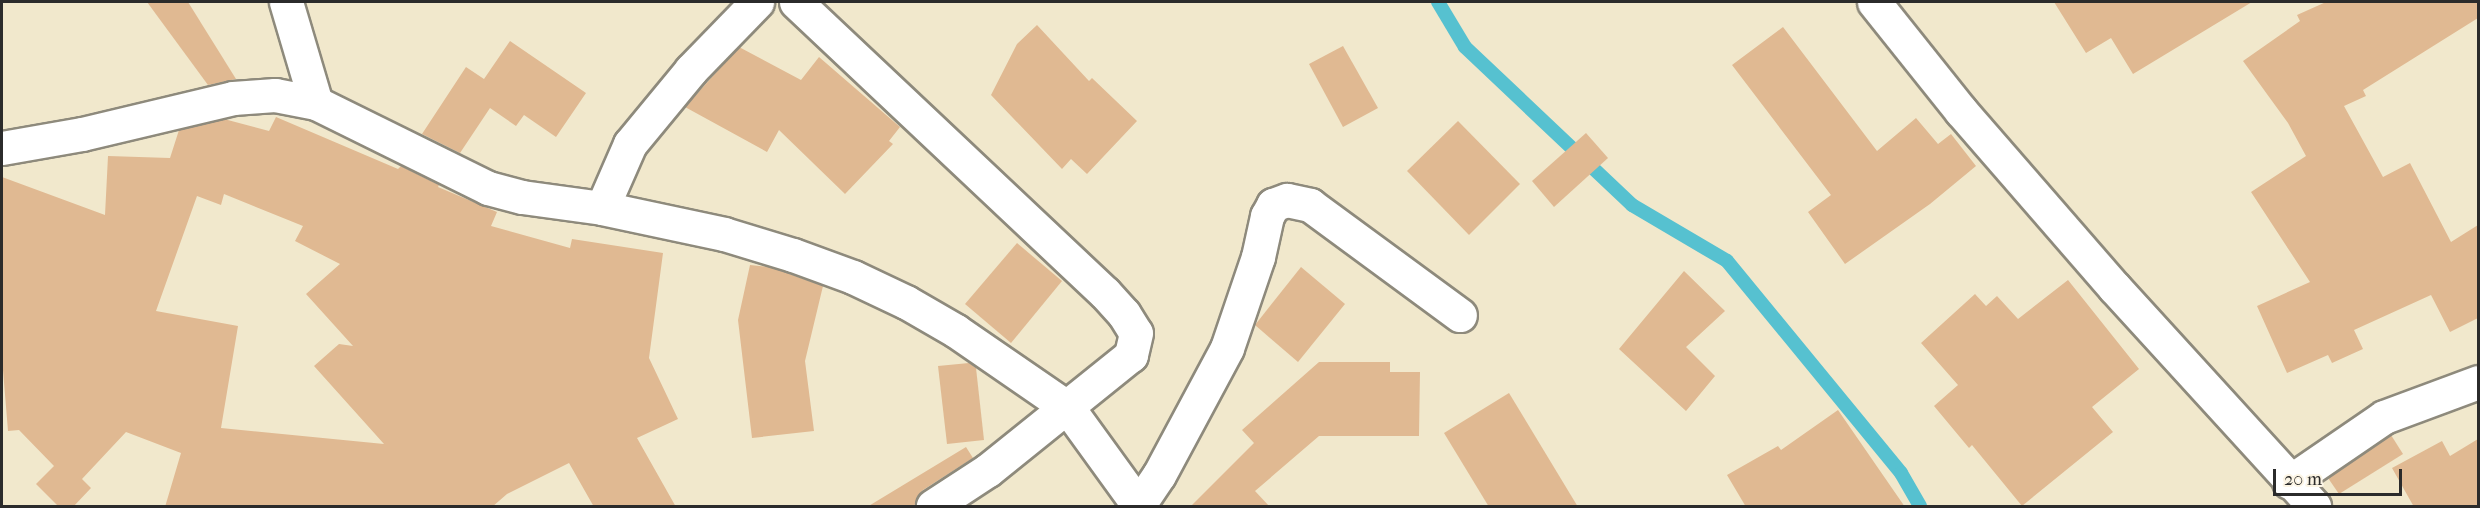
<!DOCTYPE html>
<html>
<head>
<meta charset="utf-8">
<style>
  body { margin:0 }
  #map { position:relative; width:2480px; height:508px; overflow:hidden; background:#f1e8cc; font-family:"IM FELL French Canon",serif }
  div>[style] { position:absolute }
  .stream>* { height:14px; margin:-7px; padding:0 7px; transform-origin:7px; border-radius:7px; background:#56c1d0 }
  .building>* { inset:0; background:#e0b992 }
  .roads { filter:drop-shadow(2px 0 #8e8a7c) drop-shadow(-2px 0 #8e8a7c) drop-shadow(0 2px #8e8a7c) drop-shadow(0 -2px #8e8a7c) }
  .minor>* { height:33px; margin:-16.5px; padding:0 16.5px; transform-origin:16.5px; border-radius:16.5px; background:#fff }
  span { translate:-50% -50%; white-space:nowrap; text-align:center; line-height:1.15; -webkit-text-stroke:4.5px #fcf5e5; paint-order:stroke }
  .frame { position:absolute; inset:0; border:3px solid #2b2b2b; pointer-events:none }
  .scale { position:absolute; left:2273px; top:469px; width:129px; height:27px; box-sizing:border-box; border:3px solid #2b2b2b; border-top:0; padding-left:8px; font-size:18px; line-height:21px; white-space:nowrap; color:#2b2b2b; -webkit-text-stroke:4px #fcf5e5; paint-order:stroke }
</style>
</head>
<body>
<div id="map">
  <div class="stream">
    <div style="left:1438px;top:2px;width:52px;rotate:59deg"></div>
    <div style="left:1465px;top:47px;width:230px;rotate:43.4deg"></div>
    <div style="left:1632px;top:205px;width:110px;rotate:30.5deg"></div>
    <div style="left:1727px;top:261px;width:274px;rotate:50.6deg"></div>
    <div style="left:1901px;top:473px;width:38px;rotate:60deg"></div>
  </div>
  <div class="building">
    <div style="clip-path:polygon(147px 2px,188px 2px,236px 79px,208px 85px)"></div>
    <div style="clip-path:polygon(2054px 2px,2252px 2px,2133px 74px,2111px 38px,2086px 53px)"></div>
    <div style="clip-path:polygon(2326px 2px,2478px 2px,2478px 18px,2363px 90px,2366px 96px,2344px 106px,2383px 177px,2410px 163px,2451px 242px,2478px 225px,2478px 318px,2450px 332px,2431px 295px,2354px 330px,2363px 349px,2332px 363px,2328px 355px,2287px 373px,2257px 306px,2310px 282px,2251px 192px,2306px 156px,2288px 123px,2243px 61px,2300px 21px,2297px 15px)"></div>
    <div style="clip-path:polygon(1037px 25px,1089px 81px,1092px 78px,1137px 121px,1087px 174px,1071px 159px,1062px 169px,991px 95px,1017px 44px)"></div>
    <div style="clip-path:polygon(1783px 27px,1877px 151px,1916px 118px,1938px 144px,1951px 134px,1976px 166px,1930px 204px,1845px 264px,1808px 212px,1831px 195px,1732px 65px)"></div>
    <div style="clip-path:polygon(510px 41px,586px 93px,556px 137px,524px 115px,516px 126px,490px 108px,460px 153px,422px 134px,466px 67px,484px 79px)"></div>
    <div style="clip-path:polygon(1343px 46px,1378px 108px,1343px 127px,1309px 64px)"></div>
    <div style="clip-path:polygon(739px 47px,801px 80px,819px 57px,900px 127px,889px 141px,893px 144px,845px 194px,779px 130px,767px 152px,685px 107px)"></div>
    <div style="clip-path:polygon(evenodd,276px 117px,398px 169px,401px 166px,439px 185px,438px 187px,497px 212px,491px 226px,570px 248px,572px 239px,663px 253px,649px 358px,678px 419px,637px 438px,676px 507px,594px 507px,569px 463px,507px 494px,492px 507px,165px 507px,181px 453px,126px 432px,82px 479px,91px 488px,73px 507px,59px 507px,36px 484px,54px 466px,19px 430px,8px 431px,2px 358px,2px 177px,105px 215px,108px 156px,170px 158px,179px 130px,224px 119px,269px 131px,276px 117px,224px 194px,303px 226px,295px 241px,340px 264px,306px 294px,353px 346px,339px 344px,314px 366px,384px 444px,221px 428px,238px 326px,156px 311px,197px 196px,221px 205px,224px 194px)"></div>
    <div style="clip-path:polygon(1458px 121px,1520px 184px,1469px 235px,1407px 171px)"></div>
    <div style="clip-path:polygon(1586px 133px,1608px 158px,1554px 207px,1532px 181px)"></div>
    <div style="clip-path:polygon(1017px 243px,1062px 281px,1011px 343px,965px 304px)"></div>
    <div style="clip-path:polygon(750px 265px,770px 267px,823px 286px,805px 361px,814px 431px,752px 438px,738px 320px)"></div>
    <div style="clip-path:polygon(1301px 267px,1345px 304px,1298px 362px,1255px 325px)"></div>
    <div style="clip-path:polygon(1684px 271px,1725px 311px,1686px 347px,1715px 376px,1686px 411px,1619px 349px)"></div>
    <div style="clip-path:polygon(2068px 280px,2139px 369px,2092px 407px,2113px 432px,2022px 506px,1972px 445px,1969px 448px,1934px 406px,1958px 385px,1921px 343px,1975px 294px,1986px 306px,1997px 296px,2018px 319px)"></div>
    <div style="clip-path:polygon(1319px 362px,1390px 362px,1390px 372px,1420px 372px,1419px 436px,1319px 436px,1255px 491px,1270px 507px,1190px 507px,1254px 443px,1242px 430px)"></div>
    <div style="clip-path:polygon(969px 363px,976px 368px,984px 440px,947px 444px,938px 366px)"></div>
    <div style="clip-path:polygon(1509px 393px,1578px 507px,1489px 507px,1444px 433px)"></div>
    <div style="clip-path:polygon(1838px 410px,1905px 507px,1746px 507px,1727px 475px,1778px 446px,1781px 450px)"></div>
    <div style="clip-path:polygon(2391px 435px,2403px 454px,2339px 494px,2328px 478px)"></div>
    <div style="clip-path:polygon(2478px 439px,2478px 507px,2414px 507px,2392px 468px,2442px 441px,2450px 456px)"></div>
    <div style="clip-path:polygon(966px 447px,973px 458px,923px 490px,917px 497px,914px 507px,867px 507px)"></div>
  </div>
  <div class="roads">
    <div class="minor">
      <div style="left:286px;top:2px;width:105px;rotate:73.5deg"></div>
      <div style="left:796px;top:2px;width:424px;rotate:43.3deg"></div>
      <div style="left:1105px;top:293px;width:28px;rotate:48deg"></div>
      <div style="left:1124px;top:314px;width:22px;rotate:58deg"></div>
      <div style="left:1136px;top:333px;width:23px;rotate:103deg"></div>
      <div style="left:1131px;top:355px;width:184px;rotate:141.2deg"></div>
      <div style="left:988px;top:470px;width:66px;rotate:146.8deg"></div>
      <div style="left:1874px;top:2px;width:139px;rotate:51.4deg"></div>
      <div style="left:1961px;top:111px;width:233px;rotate:49deg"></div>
      <div style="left:2114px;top:287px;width:297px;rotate:47.6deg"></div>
      <div style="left:2px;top:148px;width:81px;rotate:-9.9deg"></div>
      <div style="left:82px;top:134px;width:155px;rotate:-13.4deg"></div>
      <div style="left:233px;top:98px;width:42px;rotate:-4.1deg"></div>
      <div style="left:275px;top:95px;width:42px;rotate:11deg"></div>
      <div style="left:316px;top:103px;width:192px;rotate:26.3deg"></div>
      <div style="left:488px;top:188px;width:35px;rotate:15deg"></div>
      <div style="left:522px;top:197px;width:81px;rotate:7.8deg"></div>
      <div style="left:602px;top:208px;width:125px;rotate:12deg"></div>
      <div style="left:724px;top:234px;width:72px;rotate:16.9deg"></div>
      <div style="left:793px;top:255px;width:64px;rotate:20.1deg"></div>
      <div style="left:853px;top:277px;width:59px;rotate:25.3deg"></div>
      <div style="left:906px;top:302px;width:58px;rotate:30.1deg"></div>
      <div style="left:956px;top:331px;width:136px;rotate:34.5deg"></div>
      <div style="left:1068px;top:408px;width:121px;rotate:54.1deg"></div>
      <div style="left:602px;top:208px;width:70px;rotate:-66.4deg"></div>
      <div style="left:630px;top:144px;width:96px;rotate:-50.5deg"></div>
      <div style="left:691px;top:70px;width:95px;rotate:-45.9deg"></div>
      <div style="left:2289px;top:482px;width:115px;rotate:-34.4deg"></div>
      <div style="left:2384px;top:417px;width:100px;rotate:-20.4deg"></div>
      <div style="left:1138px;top:506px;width:37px;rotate:-56deg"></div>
      <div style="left:1159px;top:475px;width:144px;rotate:-61.8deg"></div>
      <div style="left:1227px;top:348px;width:96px;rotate:-71.2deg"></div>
      <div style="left:1258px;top:257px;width:42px;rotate:-77.6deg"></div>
      <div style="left:1267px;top:216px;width:13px;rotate:-61deg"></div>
      <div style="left:1273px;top:205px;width:15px;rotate:-20deg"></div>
      <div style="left:1287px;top:200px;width:24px;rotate:12deg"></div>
      <div style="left:1310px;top:205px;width:186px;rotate:36.3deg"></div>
    </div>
  </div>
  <div class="frame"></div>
  <div class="scale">20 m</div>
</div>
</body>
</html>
